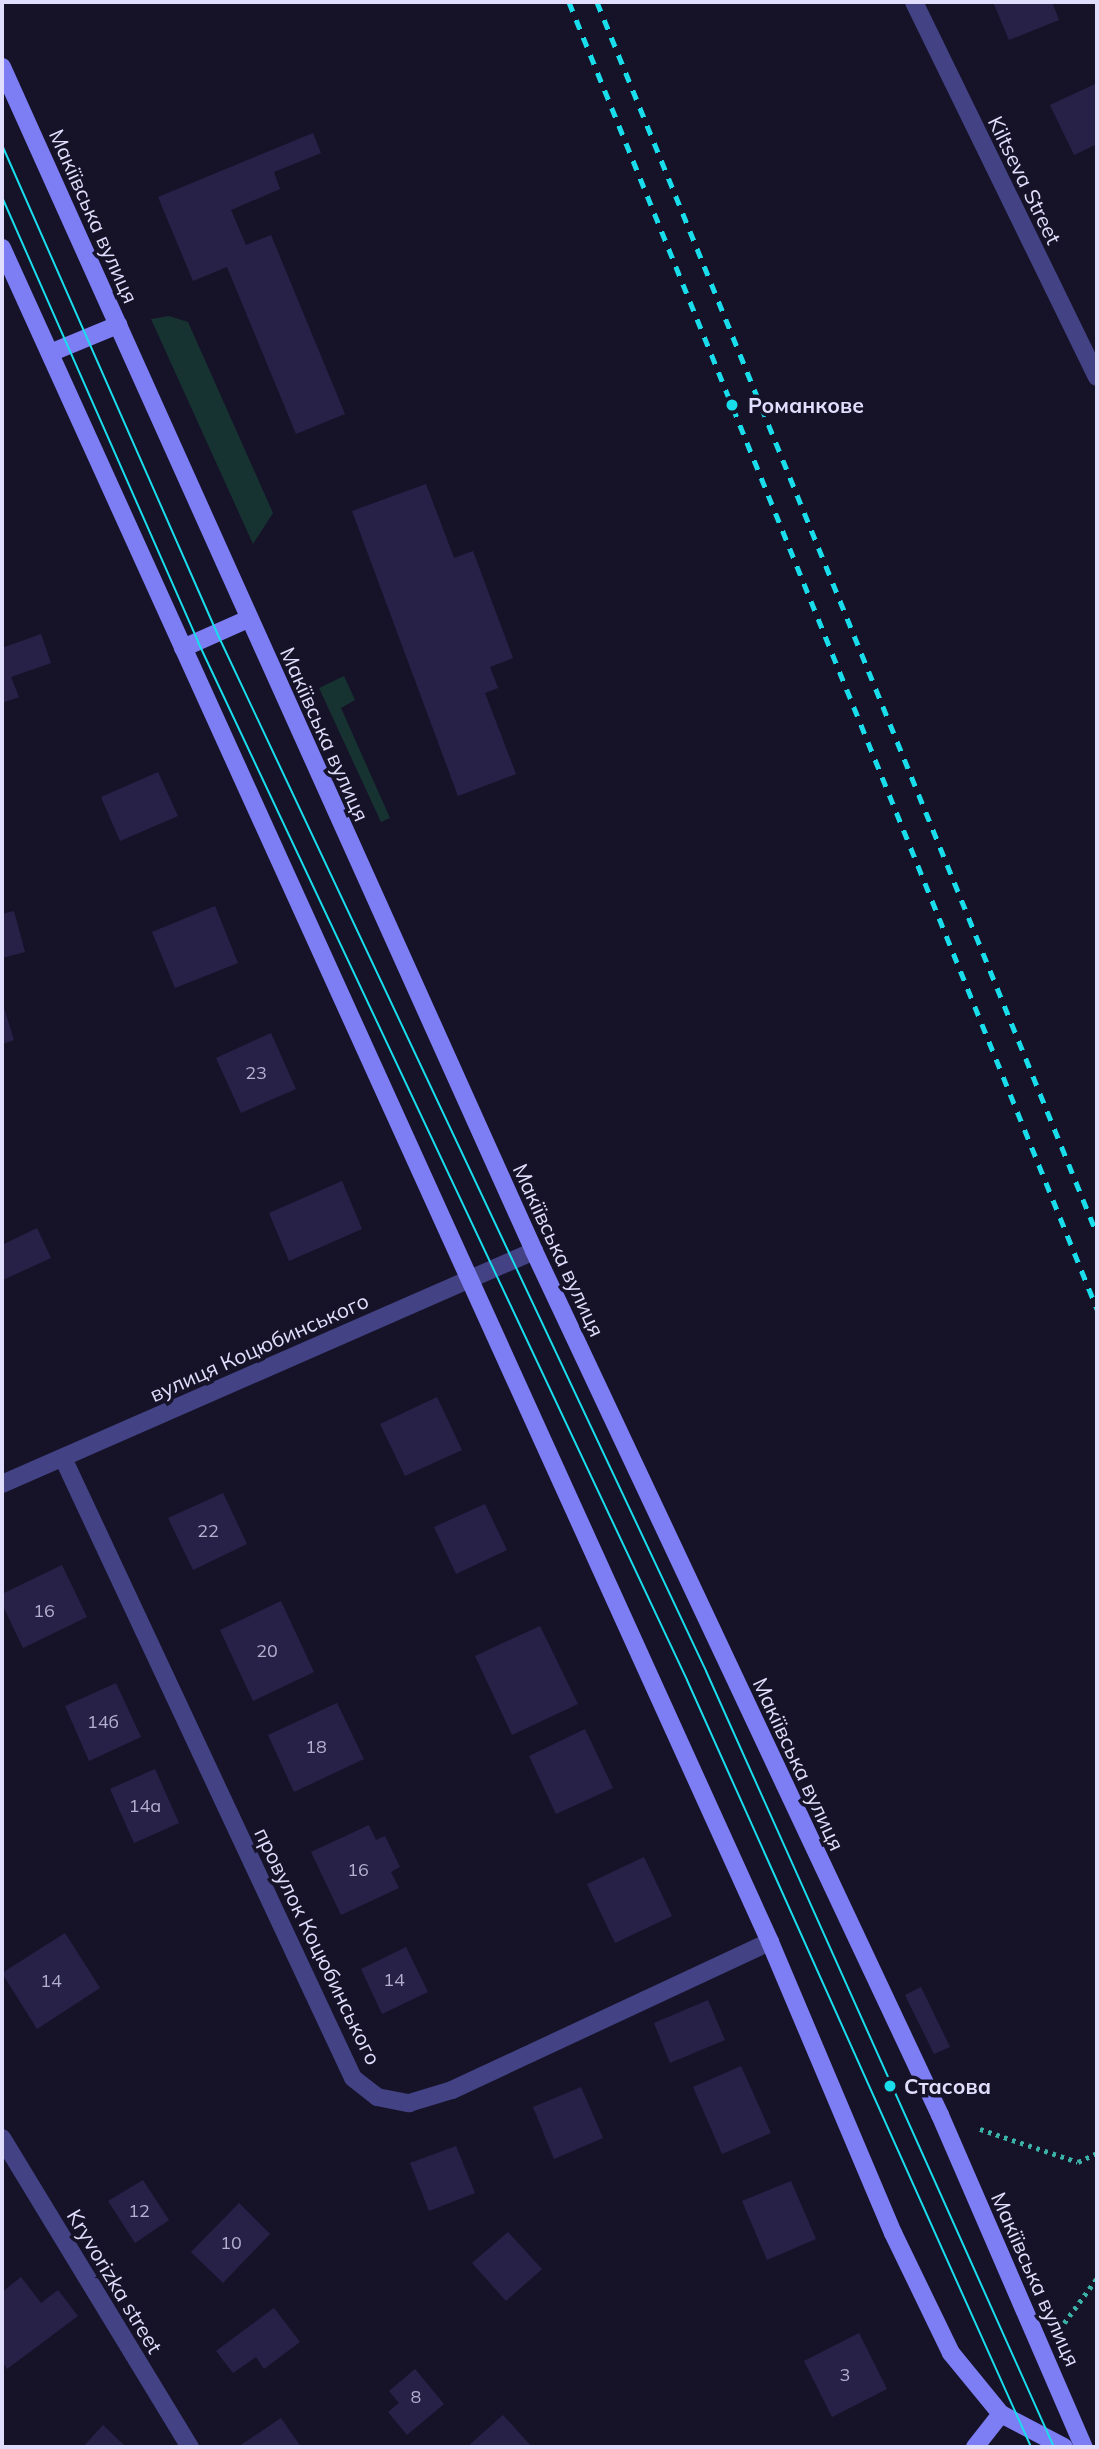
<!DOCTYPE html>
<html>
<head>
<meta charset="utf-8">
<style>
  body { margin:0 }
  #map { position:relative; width:1099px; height:2449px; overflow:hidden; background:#161329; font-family:Mulish,sans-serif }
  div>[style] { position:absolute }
  .green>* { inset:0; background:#163231 }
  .building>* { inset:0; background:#272148 }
  .path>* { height:4.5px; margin-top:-2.25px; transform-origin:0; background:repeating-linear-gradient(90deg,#3bb2a8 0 3.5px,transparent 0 8.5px) }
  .street>* { height:18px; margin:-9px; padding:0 9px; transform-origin:9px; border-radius:9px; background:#434284 }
  .secondary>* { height:18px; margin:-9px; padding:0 9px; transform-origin:9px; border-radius:9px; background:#7d7df4 }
  .tram>* { height:2px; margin:-1px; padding:0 1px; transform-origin:1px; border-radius:1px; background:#1addec }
  .rail>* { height:5px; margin-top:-2.5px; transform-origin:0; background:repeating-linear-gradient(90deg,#1addec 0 10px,transparent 0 19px) }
  .dots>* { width:19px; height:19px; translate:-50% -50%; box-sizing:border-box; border:4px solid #161329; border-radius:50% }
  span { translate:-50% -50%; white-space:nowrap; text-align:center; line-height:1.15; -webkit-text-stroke:7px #161329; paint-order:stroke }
  .number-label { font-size:18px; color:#b2afcf }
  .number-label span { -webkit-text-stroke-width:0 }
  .street-label { font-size:21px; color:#e0defc }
  .poi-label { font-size:21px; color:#e0defc; font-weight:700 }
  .left { translate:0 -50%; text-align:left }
  .frame { position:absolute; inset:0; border:4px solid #e0defc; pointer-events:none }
</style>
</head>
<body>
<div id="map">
  <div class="green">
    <div style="clip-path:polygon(169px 316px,188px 322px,273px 513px,253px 544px,151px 319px)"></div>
    <div style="clip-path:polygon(344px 676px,355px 700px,341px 708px,390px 818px,381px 822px,319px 688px)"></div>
  </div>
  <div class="building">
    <div style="clip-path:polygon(993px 2px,1052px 2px,1059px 20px,1009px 40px)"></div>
    <div style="clip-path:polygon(1095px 84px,1097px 144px,1074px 155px,1050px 105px)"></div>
    <div style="clip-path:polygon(313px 133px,321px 153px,274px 172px,280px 189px,231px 210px,246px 245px,271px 235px,345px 414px,296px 434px,227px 267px,193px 281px,158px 197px)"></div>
    <div style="clip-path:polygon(426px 484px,454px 558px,473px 551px,513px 658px,490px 667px,498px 688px,485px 693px,516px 774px,458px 796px,352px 511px)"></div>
    <div style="clip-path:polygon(41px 634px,51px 663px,11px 677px,19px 697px,2px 703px,2px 648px)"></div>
    <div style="clip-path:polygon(158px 772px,178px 816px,120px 841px,101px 797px)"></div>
    <div style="clip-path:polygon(215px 906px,238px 963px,175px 988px,152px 932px)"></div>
    <div style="clip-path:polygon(14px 911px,25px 952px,2px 958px,2px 914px)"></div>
    <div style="clip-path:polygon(2px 1001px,14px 1040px,2px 1044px)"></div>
    <div style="clip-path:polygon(271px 1033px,296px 1089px,241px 1113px,216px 1058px)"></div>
    <div style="clip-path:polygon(342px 1181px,362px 1229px,289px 1261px,269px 1213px)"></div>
    <div style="clip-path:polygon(37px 1228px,51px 1258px,3px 1280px,2px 1245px)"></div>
    <div style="clip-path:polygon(437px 1397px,462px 1450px,405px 1476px,380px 1424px)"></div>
    <div style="clip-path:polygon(223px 1493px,247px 1544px,193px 1570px,168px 1518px)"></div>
    <div style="clip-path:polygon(485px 1504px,507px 1550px,456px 1574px,434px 1527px)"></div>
    <div style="clip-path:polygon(62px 1565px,87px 1617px,23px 1648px,2px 1604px,2px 1594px)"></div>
    <div style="clip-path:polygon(281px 1601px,314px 1672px,253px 1701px,220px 1630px)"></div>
    <div style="clip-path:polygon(540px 1626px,578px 1704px,512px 1735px,475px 1656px)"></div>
    <div style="clip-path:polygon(116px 1683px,141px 1737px,89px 1761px,65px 1706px)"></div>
    <div style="clip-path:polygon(337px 1703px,364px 1759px,294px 1792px,268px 1735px)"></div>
    <div style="clip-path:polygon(585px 1729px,613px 1788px,556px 1814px,529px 1756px)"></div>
    <div style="clip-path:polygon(155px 1769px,179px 1823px,134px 1843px,110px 1789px)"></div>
    <div style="clip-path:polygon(369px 1825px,376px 1840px,385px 1836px,400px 1867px,391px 1872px,399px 1888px,341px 1915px,311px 1852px)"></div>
    <div style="clip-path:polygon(644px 1857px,672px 1916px,615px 1943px,587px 1884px)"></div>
    <div style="clip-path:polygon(65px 1933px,100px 1988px,37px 2029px,2px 1973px)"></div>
    <div style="clip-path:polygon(406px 1947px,428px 1992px,382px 2014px,361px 1969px)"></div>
    <div style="clip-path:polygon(921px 1987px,950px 2047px,934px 2054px,905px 1995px)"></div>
    <div style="clip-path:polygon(708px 2000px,725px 2040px,670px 2063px,654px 2023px)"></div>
    <div style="clip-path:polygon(741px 2066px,771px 2133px,722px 2154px,693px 2087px)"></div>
    <div style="clip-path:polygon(581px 2087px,603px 2138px,554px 2159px,533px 2107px)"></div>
    <div style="clip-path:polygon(456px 2146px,475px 2193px,429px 2211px,410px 2163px)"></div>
    <div style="clip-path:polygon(143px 2180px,169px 2220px,135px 2243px,108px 2201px)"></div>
    <div style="clip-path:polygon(791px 2181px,816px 2239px,767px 2260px,742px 2201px)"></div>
    <div style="clip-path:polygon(239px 2203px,270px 2234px,223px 2283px,191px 2252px)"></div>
    <div style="clip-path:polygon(508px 2232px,542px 2269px,506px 2301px,472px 2263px)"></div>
    <div style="clip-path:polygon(21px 2277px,41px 2303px,58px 2290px,78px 2316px,7px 2369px,2px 2361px,2px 2292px)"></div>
    <div style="clip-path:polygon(274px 2308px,300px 2342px,264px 2369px,256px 2357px,233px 2373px,216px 2351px)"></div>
    <div style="clip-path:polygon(859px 2333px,887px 2389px,832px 2417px,804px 2361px)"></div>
    <div style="clip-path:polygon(415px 2369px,444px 2404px,407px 2435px,388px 2412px,399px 2403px,389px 2391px)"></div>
    <div style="clip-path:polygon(503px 2415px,532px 2447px,467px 2447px)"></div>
    <div style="clip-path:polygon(281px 2418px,301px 2447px,238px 2447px)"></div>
    <div style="clip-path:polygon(103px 2425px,126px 2447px,83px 2447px)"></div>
  </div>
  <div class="path">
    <div style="left:980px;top:2129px;width:103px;rotate:18.6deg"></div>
    <div style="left:1078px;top:2162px;width:21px;rotate:-25deg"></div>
    <div style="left:1064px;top:2323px;width:56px;rotate:-53.7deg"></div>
  </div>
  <div class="street">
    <div style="left:914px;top:2px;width:417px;rotate:64deg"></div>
    <div style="left:63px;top:1458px;width:684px;rotate:64.93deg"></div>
    <div style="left:353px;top:2078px;width:31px;rotate:38deg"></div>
    <div style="left:377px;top:2097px;width:33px;rotate:11deg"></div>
    <div style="left:409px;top:2103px;width:45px;rotate:-16.8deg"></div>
    <div style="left:452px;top:2090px;width:351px;rotate:-25deg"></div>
    <div style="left:2px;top:1484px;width:581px;rotate:-23.65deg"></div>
    <div style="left:2px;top:2138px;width:362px;rotate:58.7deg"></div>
  </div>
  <div class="secondary">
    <div style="left:2px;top:67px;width:1298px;rotate:65.8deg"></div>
    <div style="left:534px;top:1251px;width:955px;rotate:64.83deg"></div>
    <div style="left:940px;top:2115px;width:362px;rotate:66.6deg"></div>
    <div style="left:2px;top:248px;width:1860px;rotate:65.61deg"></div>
    <div style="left:770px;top:1942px;width:316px;rotate:67.1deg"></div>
    <div style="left:893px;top:2233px;width:133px;rotate:64.2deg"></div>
    <div style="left:951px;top:2353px;width:79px;rotate:50.7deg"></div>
    <div style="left:1001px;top:2414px;width:71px;rotate:27.6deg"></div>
    <div style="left:50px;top:353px;width:74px;rotate:-22.4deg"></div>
    <div style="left:183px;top:648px;width:71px;rotate:-24deg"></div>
    <div style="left:975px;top:2447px;width:42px;rotate:-51.8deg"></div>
  </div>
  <div class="tram">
    <div style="left:2px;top:145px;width:533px;rotate:66.22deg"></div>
    <div style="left:217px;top:633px;width:1147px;rotate:64.77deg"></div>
    <div style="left:706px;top:1671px;width:850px;rotate:65.85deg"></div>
    <div style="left:2px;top:197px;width:486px;rotate:66.2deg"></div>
    <div style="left:198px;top:642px;width:1147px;rotate:64.77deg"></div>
    <div style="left:687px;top:1680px;width:841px;rotate:65.84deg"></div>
  </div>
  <div class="rail">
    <div style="left:569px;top:2px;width:1410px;rotate:68deg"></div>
    <div style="left:597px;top:2px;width:1330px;rotate:67.91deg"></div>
  </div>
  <div class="dots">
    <div style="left:732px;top:405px;background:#1addec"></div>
    <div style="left:890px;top:2086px;background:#1addec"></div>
  </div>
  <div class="number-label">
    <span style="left:256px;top:1073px">23</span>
    <span style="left:208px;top:1531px">22</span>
    <span style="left:44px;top:1611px">16</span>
    <span style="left:267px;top:1651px">20</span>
    <span style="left:103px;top:1722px">14б</span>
    <span style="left:316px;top:1747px">18</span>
    <span style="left:145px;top:1806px">14а</span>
    <span style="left:358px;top:1870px">16</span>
    <span style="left:394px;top:1980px">14</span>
    <span style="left:51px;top:1981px">14</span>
    <span style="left:139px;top:2211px">12</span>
    <span style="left:231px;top:2243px">10</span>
    <span style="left:845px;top:2375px">3</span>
    <span style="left:416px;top:2397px">8</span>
  </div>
  <div class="street-label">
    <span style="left:1025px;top:180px;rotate:64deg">Kiltseva Street</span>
    <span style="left:94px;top:216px;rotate:66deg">Макіївська вулиця</span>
    <span style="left:325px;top:734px;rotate:66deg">Макіївська вулиця</span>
    <span style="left:559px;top:1250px;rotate:65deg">Макіївська вулиця</span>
    <span style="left:259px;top:1347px;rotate:-24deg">вулиця Коцюбинського</span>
    <span style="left:799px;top:1764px;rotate:65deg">Макіївська вулиця</span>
    <span style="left:318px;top:1946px;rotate:64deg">провулок Коцюбинського</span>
    <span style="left:1036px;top:2279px;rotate:66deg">Макіївська вулиця</span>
    <span style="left:115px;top:2281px;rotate:59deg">Kryvorizka street</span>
  </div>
  <div class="poi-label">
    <span class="left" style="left:748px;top:405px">Романкове</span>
    <span class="left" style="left:904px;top:2086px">Стасова</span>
  </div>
  <div class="frame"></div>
</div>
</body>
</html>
